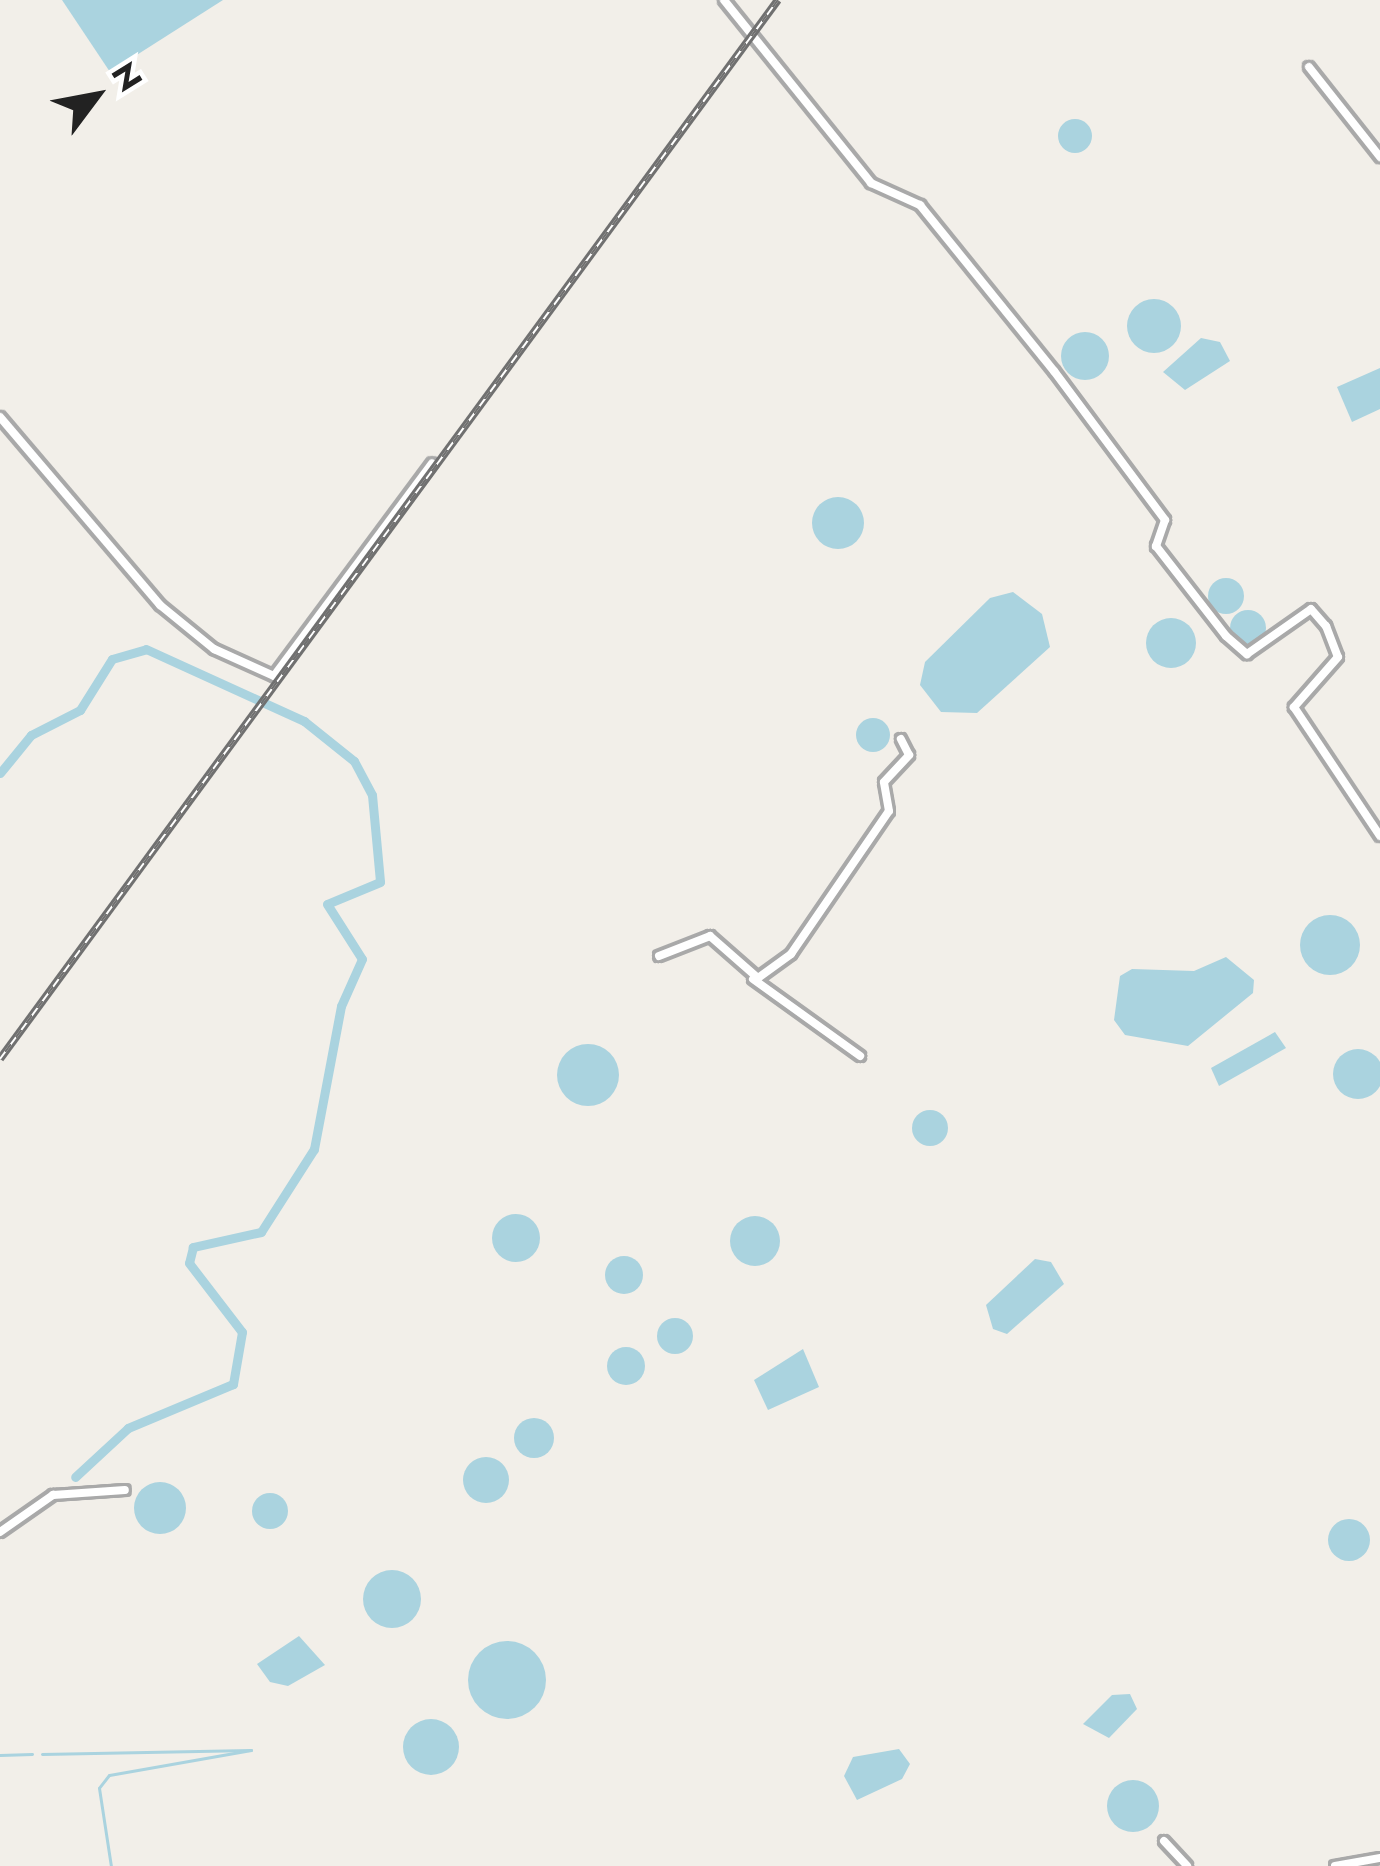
<!DOCTYPE html>
<html>
<head>
<meta charset="utf-8">
<style>
  body { margin:0 }
  #map { position:relative; width:1380px; height:1866px; overflow:hidden; background:#f2efe9; font-family:Jost,sans-serif }
  div>[style] { position:absolute }
  .water>* { inset:0; background:#aad3df }
  .round { border-radius:50% }
  .stream>* { height:3px; margin:-1.5px; padding:0 1.5px; transform-origin:1.5px; border-radius:1.5px; background:#aad3df }
  .canal>* { height:9px; margin:-4.5px; padding:0 4.5px; transform-origin:4.5px; border-radius:4.5px; background:#aad3df }
  .roads { filter:drop-shadow(3px 0 #a9a9a9) drop-shadow(-3px 0 #a9a9a9) drop-shadow(0 3px #a9a9a9) drop-shadow(0 -3px #a9a9a9) }
  .street>* { height:8px; margin:-4px; padding:0 4px; transform-origin:4px; border-radius:4px; background:#fff }
  .rail>* { height:8px; margin-top:-4px; transform-origin:0; background:repeating-linear-gradient(90deg,#fff 0 9px,#707070 0 18px); box-sizing:border-box; border-block:3px solid #707070 }
  span { translate:-50% -50%; white-space:nowrap; text-align:center; line-height:1.15; -webkit-text-stroke:9px #fff; paint-order:stroke }
  .north { position:absolute; left:36px; top:36px; width:120px; height:120px; -webkit-text-stroke:9px #fff; paint-order:stroke; rotate:58deg; font-size:33px; font-weight:700; line-height:48px; text-align:center; color:#222 }
  .north::after { content:''; display:block; margin:auto; width:42px; height:54px; background:#222; clip-path:polygon(50% 0,100% 100%,50% 72%,0 100%) }
</style>
</head>
<body>
<div id="map">
  <div class="water">
    <div style="clip-path:polygon(62px 0,223px 0,110px 72px)"></div>
    <div class="round" style="left:1058px;top:119px;width:34px;height:34px"></div>
    <div class="round" style="left:1127px;top:299px;width:54px;height:54px"></div>
    <div class="round" style="left:1061px;top:332px;width:48px;height:48px"></div>
    <div style="clip-path:polygon(1201px 338px,1220px 342px,1230px 361px,1185px 390px,1163px 372px)"></div>
    <div style="clip-path:polygon(1380px 368px,1380px 409px,1352px 422px,1337px 387px)"></div>
    <div class="round" style="left:812px;top:497px;width:52px;height:52px"></div>
    <div class="round" style="left:1208px;top:578px;width:36px;height:36px"></div>
    <div style="clip-path:polygon(1013px 592px,1042px 614px,1050px 647px,977px 713px,941px 712px,920px 685px,925px 662px,990px 598px)"></div>
    <div class="round" style="left:1230px;top:610px;width:36px;height:36px"></div>
    <div class="round" style="left:1146px;top:618px;width:50px;height:50px"></div>
    <div class="round" style="left:856px;top:718px;width:34px;height:34px"></div>
    <div class="round" style="left:1300px;top:915px;width:60px;height:60px"></div>
    <div style="clip-path:polygon(1226px 957px,1254px 980px,1253px 993px,1188px 1046px,1125px 1035px,1114px 1020px,1120px 976px,1132px 969px,1194px 971px)"></div>
    <div style="clip-path:polygon(1275px 1032px,1286px 1048px,1219px 1086px,1211px 1068px)"></div>
    <div class="round" style="left:557px;top:1044px;width:62px;height:62px"></div>
    <div class="round" style="left:1333px;top:1049px;width:50px;height:50px"></div>
    <div class="round" style="left:912px;top:1110px;width:36px;height:36px"></div>
    <div class="round" style="left:492px;top:1214px;width:48px;height:48px"></div>
    <div class="round" style="left:730px;top:1216px;width:50px;height:50px"></div>
    <div class="round" style="left:605px;top:1256px;width:38px;height:38px"></div>
    <div style="clip-path:polygon(1035px 1259px,1051px 1262px,1064px 1284px,1007px 1334px,993px 1329px,986px 1305px)"></div>
    <div class="round" style="left:657px;top:1318px;width:36px;height:36px"></div>
    <div class="round" style="left:607px;top:1347px;width:38px;height:38px"></div>
    <div style="clip-path:polygon(803px 1349px,819px 1387px,768px 1410px,754px 1380px)"></div>
    <div class="round" style="left:514px;top:1418px;width:40px;height:40px"></div>
    <div class="round" style="left:463px;top:1457px;width:46px;height:46px"></div>
    <div class="round" style="left:134px;top:1482px;width:52px;height:52px"></div>
    <div class="round" style="left:252px;top:1493px;width:36px;height:36px"></div>
    <div class="round" style="left:1328px;top:1519px;width:42px;height:42px"></div>
    <div class="round" style="left:363px;top:1570px;width:58px;height:58px"></div>
    <div style="clip-path:polygon(299px 1636px,325px 1665px,288px 1686px,270px 1682px,257px 1664px)"></div>
    <div class="round" style="left:468px;top:1641px;width:78px;height:78px"></div>
    <div style="clip-path:polygon(1130px 1694px,1137px 1709px,1109px 1738px,1083px 1724px,1112px 1695px)"></div>
    <div class="round" style="left:403px;top:1719px;width:56px;height:56px"></div>
    <div style="clip-path:polygon(899px 1749px,910px 1764px,902px 1779px,857px 1800px,844px 1776px,853px 1757px)"></div>
    <div class="round" style="left:1107px;top:1780px;width:52px;height:52px"></div>
  </div>
  <div class="stream">
    <div style="left:42px;top:1754px;width:209px;rotate:-1.1deg"></div>
    <div style="left:251px;top:1750px;width:144px;rotate:170deg"></div>
    <div style="left:109px;top:1775px;width:16px;rotate:128deg"></div>
    <div style="left:99px;top:1788px;width:79px;rotate:81.3deg"></div>
    <div style="left:0;top:1755px;width:32px;rotate:-2deg"></div>
  </div>
  <div class="canal">
    <div style="left:0;top:773px;width:49px;rotate:-50.8deg"></div>
    <div style="left:31px;top:735px;width:55px;rotate:-27deg"></div>
    <div style="left:80px;top:710px;width:60px;rotate:-57.9deg"></div>
    <div style="left:112px;top:659px;width:35px;rotate:-16deg"></div>
    <div style="left:146px;top:649px;width:174px;rotate:24.5deg"></div>
    <div style="left:304px;top:721px;width:64px;rotate:38.7deg"></div>
    <div style="left:354px;top:761px;width:38px;rotate:62deg"></div>
    <div style="left:372px;top:795px;width:87px;rotate:84.7deg"></div>
    <div style="left:380px;top:882px;width:57px;rotate:157.5deg"></div>
    <div style="left:327px;top:904px;width:65px;rotate:57.5deg"></div>
    <div style="left:362px;top:959px;width:51px;rotate:114.1deg"></div>
    <div style="left:341px;top:1006px;width:146px;rotate:100.7deg"></div>
    <div style="left:314px;top:1149px;width:98px;rotate:122.6deg"></div>
    <div style="left:261px;top:1232px;width:70px;rotate:167.6deg"></div>
    <div style="left:193px;top:1247px;width:16px;rotate:104deg"></div>
    <div style="left:189px;top:1263px;width:87px;rotate:52.5deg"></div>
    <div style="left:242px;top:1332px;width:53px;rotate:99.8deg"></div>
    <div style="left:233px;top:1384px;width:114px;rotate:157.3deg"></div>
    <div style="left:128px;top:1428px;width:72px;rotate:137.2deg"></div>
  </div>
  <div class="roads">
    <div class="street">
      <div style="left:724px;top:0;width:235px;rotate:51.2deg"></div>
      <div style="left:871px;top:183px;width:54px;rotate:24.2deg"></div>
      <div style="left:920px;top:205px;width:213px;rotate:51.1deg"></div>
      <div style="left:1054px;top:371px;width:186px;rotate:53.3deg"></div>
      <div style="left:1165px;top:520px;width:28px;rotate:109deg"></div>
      <div style="left:1156px;top:546px;width:114px;rotate:52.1deg"></div>
      <div style="left:1226px;top:636px;width:28px;rotate:41deg"></div>
      <div style="left:1247px;top:654px;width:78px;rotate:-35.1deg"></div>
      <div style="left:1311px;top:609px;width:23px;rotate:49deg"></div>
      <div style="left:1326px;top:626px;width:33px;rotate:69deg"></div>
      <div style="left:1338px;top:657px;width:67px;rotate:131.3deg"></div>
      <div style="left:1294px;top:707px;width:155px;rotate:56.3deg"></div>
      <div style="left:1309px;top:67px;width:115px;rotate:51.7deg"></div>
      <div style="left:0;top:417px;width:247px;rotate:49.6deg"></div>
      <div style="left:160px;top:605px;width:70px;rotate:39.2deg"></div>
      <div style="left:214px;top:649px;width:66px;rotate:24.2deg"></div>
      <div style="left:274px;top:676px;width:265px;rotate:-53.4deg"></div>
      <div style="left:659px;top:956px;width:55px;rotate:-21.4deg"></div>
      <div style="left:710px;top:936px;width:64px;rotate:41.2deg"></div>
      <div style="left:758px;top:978px;width:41px;rotate:-36deg"></div>
      <div style="left:791px;top:954px;width:173px;rotate:-55.6deg"></div>
      <div style="left:889px;top:811px;width:29px;rotate:-100deg"></div>
      <div style="left:884px;top:782px;width:37px;rotate:-47deg"></div>
      <div style="left:909px;top:755px;width:18px;rotate:-117deg"></div>
      <div style="left:753px;top:979px;width:132px;rotate:35.7deg"></div>
      <div style="left:0;top:1532px;width:65px;rotate:-34.9deg"></div>
      <div style="left:53px;top:1495px;width:72px;rotate:-4deg"></div>
      <div style="left:1164px;top:1841px;width:34px;rotate:47deg"></div>
      <div style="left:1335px;top:1866px;width:46px;rotate:-10.1deg"></div>
    </div>
  </div>
  <div class="rail">
    <div style="left:0;top:1059px;width:1314px;rotate:-53.7deg"></div>
  </div>
  <div class="north">N</div>
</div>
</body>
</html>
